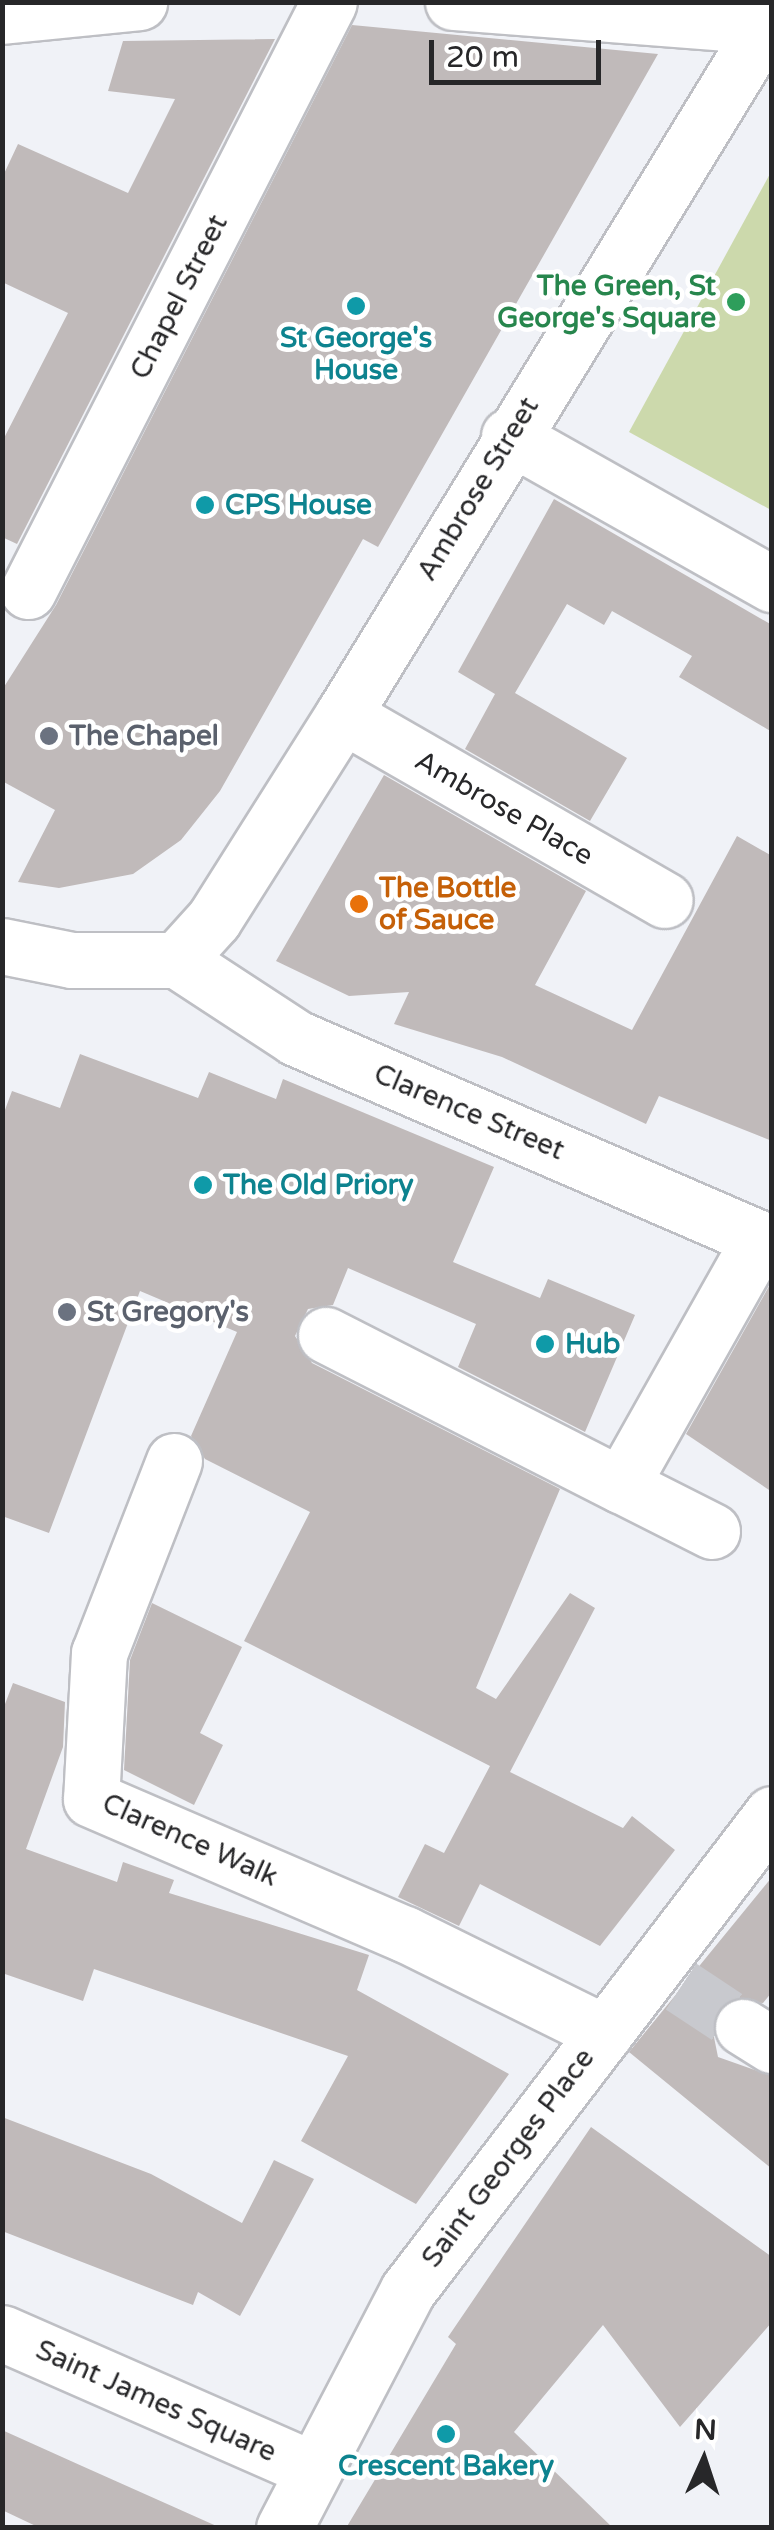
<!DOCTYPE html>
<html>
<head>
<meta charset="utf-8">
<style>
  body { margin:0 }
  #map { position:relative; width:774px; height:2530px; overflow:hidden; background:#f0f2f7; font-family:"Varela Round",sans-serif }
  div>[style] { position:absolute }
  .green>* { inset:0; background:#ccd9ac }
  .building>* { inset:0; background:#c0baba }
  .minor-tunnel>* { height:55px; margin-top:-27.5px; transform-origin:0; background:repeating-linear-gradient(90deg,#c8c9ce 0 55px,transparent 0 83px) }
  .roads { filter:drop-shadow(2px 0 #bebfc4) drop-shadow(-2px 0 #bebfc4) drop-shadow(0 2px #bebfc4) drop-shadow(0 -2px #bebfc4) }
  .minor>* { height:55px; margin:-27.5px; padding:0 27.5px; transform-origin:27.5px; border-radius:27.5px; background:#fff }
  .dots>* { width:28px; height:28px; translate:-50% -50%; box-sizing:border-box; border:5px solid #fff; border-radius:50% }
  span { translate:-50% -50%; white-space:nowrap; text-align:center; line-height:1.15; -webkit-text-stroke:9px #fff; paint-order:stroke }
  .leisure-label { font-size:28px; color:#27864d; font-weight:700 }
  .right { translate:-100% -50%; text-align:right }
  .street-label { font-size:28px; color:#272729 }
  .culture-label { font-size:28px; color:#0d838f; font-weight:700 }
  .left { translate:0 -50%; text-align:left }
  .worship-label { font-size:28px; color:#5b616d; font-weight:700 }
  .food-label { font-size:28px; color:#c56008; font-weight:700 }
  .frame { position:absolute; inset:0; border:5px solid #272729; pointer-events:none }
  .north { position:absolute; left:654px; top:2410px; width:100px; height:100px; -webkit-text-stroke:8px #fff; paint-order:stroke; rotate:3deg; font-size:28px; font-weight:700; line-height:40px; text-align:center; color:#272729 }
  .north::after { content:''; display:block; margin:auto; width:35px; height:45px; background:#272729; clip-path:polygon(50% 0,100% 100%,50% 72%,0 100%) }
  .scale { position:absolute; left:429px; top:40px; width:172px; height:45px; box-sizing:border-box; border:5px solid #272729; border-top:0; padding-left:12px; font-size:30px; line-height:35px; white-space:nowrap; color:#272729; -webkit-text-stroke:8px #fff; paint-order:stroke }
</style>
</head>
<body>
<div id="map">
  <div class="green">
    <div style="clip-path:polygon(771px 172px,771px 510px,629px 432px)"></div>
  </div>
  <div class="building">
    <div style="clip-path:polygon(352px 25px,658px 54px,378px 547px,363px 539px,220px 791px,181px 840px,133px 874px,59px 888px,18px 882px,55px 810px,2px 781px,2px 690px,56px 605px)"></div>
    <div style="clip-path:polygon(275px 39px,17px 544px,2px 537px,2px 442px,68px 313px,2px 282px,2px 178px,18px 144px,128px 193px,175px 99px,108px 91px,123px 41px)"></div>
    <div style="clip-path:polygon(554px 499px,772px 625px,772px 732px,679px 677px,692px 656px,612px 611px,604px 625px,567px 604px,515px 693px,627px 758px,590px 821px,465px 749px,495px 694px,458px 672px)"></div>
    <div style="clip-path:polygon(384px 775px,586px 891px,535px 985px,632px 1030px,737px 836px,772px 856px,772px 1141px,659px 1096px,646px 1124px,502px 1057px,394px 1024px,409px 992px,349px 996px,276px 961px)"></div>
    <div style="clip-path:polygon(80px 1054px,198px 1098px,209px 1072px,276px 1099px,283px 1079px,494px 1167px,453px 1262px,540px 1298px,548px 1279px,635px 1315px,585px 1432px,458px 1367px,476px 1324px,348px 1268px,333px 1305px,308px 1309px,295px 1336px,312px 1363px,560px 1489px,476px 1688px,496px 1699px,570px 1593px,595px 1608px,510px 1772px,623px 1828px,632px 1816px,675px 1850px,600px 1946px,480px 1884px,459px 1926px,398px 1897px,425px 1844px,444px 1853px,490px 1766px,244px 1641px,310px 1512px,205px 1459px,191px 1436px,237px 1332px,140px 1291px,49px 1533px,2px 1516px,2px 1118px,12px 1091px,60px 1108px)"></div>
    <div style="clip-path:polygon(772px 1281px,772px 1492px,686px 1434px)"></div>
    <div style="clip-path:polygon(152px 1603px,242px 1647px,200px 1733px,223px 1745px,194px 1805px,124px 1770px,130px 1660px)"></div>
    <div style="clip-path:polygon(13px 1683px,65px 1702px,63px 1747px,26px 1849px,117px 1882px,123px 1862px,174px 1880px,169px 1893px,369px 1955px,357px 1990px,509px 2074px,416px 2204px,301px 2141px,348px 2056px,94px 1969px,83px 2001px,2px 1973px,2px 1712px)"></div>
    <div style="clip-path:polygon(772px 1877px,772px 1992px,763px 2003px,727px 2000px,712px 2027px,718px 2057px,772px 2076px,772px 2169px,629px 2052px)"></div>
    <div style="clip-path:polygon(2px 2117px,151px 2174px,242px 2223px,274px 2160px,314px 2179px,240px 2316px,198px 2292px,193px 2305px,2px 2231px)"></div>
    <div style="clip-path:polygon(591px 2127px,772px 2257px,772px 2322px,680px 2427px,603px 2325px,514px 2432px,613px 2528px,346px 2528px,456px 2344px,448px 2337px)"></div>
    <div style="clip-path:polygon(2px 2430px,82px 2466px,221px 2528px,40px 2528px,2px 2510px)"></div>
  </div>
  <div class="minor-tunnel">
    <div style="left:681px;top:1986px;width:74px;rotate:33.5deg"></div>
  </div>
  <div class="roads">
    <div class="minor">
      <div style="left:453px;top:2px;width:310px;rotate:4.4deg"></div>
      <div style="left:2px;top:16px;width:138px;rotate:-5.8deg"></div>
      <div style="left:509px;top:436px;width:302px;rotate:29.4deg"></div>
      <div style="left:28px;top:591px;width:661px;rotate:-62.93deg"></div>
      <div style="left:343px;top:715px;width:371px;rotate:29.9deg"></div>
      <div style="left:2px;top:946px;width:71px;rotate:11.3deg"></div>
      <div style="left:72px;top:960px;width:105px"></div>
      <div style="left:177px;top:960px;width:55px;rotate:-47.9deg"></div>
      <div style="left:214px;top:919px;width:241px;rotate:-57.7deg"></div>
      <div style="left:343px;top:715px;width:822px;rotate:-58.53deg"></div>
      <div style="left:177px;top:960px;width:142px;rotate:33.2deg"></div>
      <div style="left:296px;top:1038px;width:519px;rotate:23.4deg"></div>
      <div style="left:326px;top:1335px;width:331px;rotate:27deg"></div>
      <div style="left:621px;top:1485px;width:283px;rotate:-60.6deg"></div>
      <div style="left:174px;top:1461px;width:206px;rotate:111.3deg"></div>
      <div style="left:99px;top:1653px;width:146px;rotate:93.1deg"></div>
      <div style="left:91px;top:1799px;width:342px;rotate:23.3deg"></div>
      <div style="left:405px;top:1934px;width:223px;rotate:26.3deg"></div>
      <div style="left:621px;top:1485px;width:102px;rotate:26.8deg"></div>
      <div style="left:743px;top:2027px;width:34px;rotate:32deg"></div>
      <div style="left:2px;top:2333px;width:336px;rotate:23.7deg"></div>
      <div style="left:284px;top:2528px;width:268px;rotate:-62.5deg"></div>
      <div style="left:408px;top:2290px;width:599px;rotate:-52.59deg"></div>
    </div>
  </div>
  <div class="dots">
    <div style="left:736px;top:302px;background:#2e9e5b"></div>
    <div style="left:356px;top:306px;background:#0f9aa8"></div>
    <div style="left:205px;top:505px;background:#0f9aa8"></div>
    <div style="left:49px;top:736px;background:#6b7280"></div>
    <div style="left:359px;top:904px;background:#e8710a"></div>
    <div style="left:203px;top:1185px;background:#0f9aa8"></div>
    <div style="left:67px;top:1312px;background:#6b7280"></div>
    <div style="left:545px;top:1344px;background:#0f9aa8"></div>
    <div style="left:446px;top:2434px;background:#0f9aa8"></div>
  </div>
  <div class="leisure-label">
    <span class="right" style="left:716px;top:302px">The Green, St<br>George's Square</span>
  </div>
  <div class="street-label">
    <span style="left:179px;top:297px;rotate:-63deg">Chapel Street</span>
    <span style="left:478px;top:489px;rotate:-59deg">Ambrose Street</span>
    <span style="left:504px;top:808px;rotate:30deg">Ambrose Place</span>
    <span style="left:469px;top:1112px;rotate:23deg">Clarence Street</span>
    <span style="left:190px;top:1840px;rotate:24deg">Clarence Walk</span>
    <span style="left:508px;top:2158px;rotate:-53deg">Saint Georges Place</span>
    <span style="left:156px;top:2401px;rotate:24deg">Saint James Square</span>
  </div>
  <div class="culture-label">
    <span style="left:356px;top:354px">St George's<br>House</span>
    <span class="left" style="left:225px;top:505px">CPS House</span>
    <span class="left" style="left:223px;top:1185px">The Old Priory</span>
    <span class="left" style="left:565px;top:1344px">Hub</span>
    <span style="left:446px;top:2466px">Crescent Bakery</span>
  </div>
  <div class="worship-label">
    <span class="left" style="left:69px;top:736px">The Chapel</span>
    <span class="left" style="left:87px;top:1312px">St Gregory's</span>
  </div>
  <div class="food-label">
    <span class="left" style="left:379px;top:904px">The Bottle<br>of Sauce</span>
  </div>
  <div class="frame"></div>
  <div class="north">N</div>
  <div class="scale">20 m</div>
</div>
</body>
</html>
